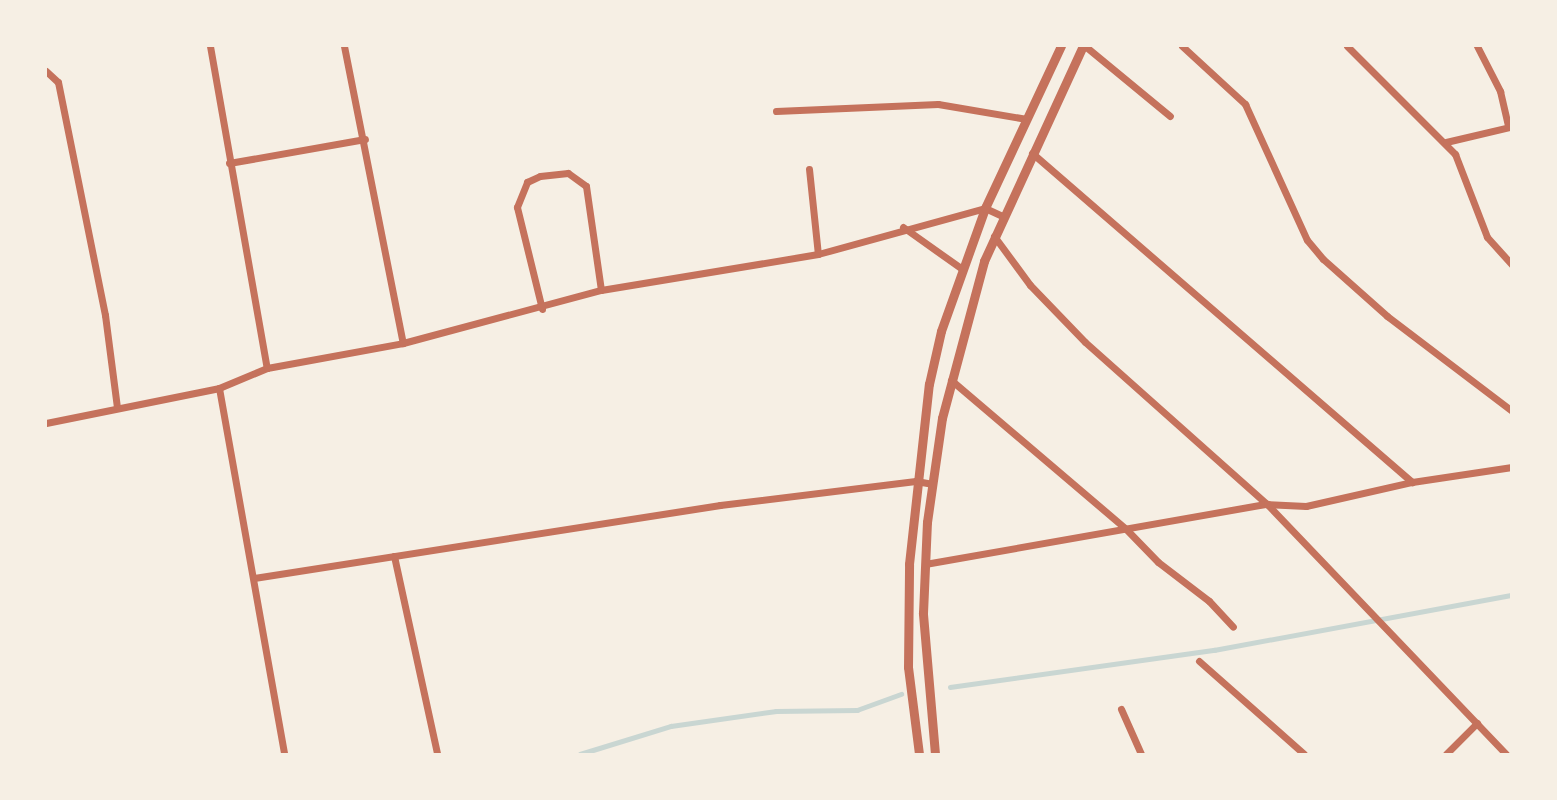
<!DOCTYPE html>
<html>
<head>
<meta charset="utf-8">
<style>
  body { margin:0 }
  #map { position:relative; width:1557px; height:800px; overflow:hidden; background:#f6efe4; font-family:Spectral,serif }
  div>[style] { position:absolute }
  .stream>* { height:4.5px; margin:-2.25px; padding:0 2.25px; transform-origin:2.25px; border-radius:2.25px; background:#c9d6d2 }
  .minor>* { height:7px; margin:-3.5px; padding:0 3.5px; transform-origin:3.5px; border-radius:3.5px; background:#c5725c }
  .tertiary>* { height:9px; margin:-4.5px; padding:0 4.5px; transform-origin:4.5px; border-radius:4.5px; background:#c5725c }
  span { translate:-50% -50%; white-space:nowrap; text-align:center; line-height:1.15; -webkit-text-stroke:7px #f6efe4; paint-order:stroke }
  .frame { position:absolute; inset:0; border:47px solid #f6efe4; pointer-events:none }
</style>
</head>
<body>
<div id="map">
  <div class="stream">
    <div style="left:950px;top:687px;width:267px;rotate:-8deg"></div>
    <div style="left:1214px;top:650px;width:303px;rotate:-10.5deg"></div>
    <div style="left:580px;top:754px;width:95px;rotate:-17.1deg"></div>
    <div style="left:671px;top:726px;width:106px;rotate:-8.1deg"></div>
    <div style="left:776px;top:711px;width:81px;rotate:-0.7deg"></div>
    <div style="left:857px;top:710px;width:47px;rotate:-20deg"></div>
  </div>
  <div class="minor">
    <div style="left:210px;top:46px;width:327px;rotate:80deg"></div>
    <div style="left:344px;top:46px;width:303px;rotate:78.8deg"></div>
    <div style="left:1085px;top:46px;width:110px;rotate:39.5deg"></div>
    <div style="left:1182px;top:46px;width:86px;rotate:42.6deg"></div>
    <div style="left:1245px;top:104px;width:149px;rotate:65.5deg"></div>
    <div style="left:1307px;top:240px;width:25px;rotate:50deg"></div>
    <div style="left:1323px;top:259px;width:86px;rotate:41.7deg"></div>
    <div style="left:1387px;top:316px;width:157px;rotate:37.2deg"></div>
    <div style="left:1347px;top:46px;width:153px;rotate:45deg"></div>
    <div style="left:1455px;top:154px;width:89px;rotate:68.9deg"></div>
    <div style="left:1487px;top:237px;width:38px;rotate:48deg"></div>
    <div style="left:1477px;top:46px;width:51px;rotate:62.9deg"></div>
    <div style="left:1500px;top:91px;width:37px;rotate:77deg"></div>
    <div style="left:46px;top:71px;width:16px;rotate:43deg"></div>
    <div style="left:58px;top:82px;width:238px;rotate:78.6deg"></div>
    <div style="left:105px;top:315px;width:93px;rotate:82.6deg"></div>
    <div style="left:776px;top:111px;width:162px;rotate:-2.5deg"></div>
    <div style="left:938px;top:104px;width:90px;rotate:9.6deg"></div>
    <div style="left:1446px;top:142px;width:66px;rotate:-13.2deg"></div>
    <div style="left:1032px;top:153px;width:503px;rotate:40.89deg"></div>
    <div style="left:229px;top:163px;width:138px;rotate:-10deg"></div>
    <div style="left:809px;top:169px;width:85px;rotate:84deg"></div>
    <div style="left:903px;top:227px;width:72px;rotate:35.4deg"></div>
    <div style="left:994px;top:236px;width:61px;rotate:53.7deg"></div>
    <div style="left:1030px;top:285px;width:79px;rotate:46deg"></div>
    <div style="left:1085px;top:342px;width:244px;rotate:41.7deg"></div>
    <div style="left:1267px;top:504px;width:346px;rotate:46.3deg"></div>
    <div style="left:542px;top:309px;width:105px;rotate:-103.8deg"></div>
    <div style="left:517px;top:207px;width:27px;rotate:-68deg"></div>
    <div style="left:527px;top:182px;width:14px;rotate:-25deg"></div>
    <div style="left:540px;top:176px;width:28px;rotate:-6deg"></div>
    <div style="left:568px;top:173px;width:22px;rotate:36deg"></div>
    <div style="left:586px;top:186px;width:105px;rotate:81.8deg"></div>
    <div style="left:951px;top:380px;width:230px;rotate:40.4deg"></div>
    <div style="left:1126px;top:529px;width:46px;rotate:45.9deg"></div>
    <div style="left:1158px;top:562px;width:64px;rotate:37.4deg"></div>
    <div style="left:1209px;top:601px;width:35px;rotate:47deg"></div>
    <div style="left:219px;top:388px;width:52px;rotate:-22.6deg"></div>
    <div style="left:267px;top:368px;width:138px;rotate:-10.4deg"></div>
    <div style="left:403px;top:343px;width:205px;rotate:-15deg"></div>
    <div style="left:601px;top:290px;width:220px;rotate:-9.4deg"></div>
    <div style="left:818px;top:254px;width:173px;rotate:-15.4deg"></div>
    <div style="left:985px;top:208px;width:19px;rotate:25deg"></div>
    <div style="left:46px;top:423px;width:177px;rotate:-11.4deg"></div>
    <div style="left:219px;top:388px;width:372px;rotate:79.9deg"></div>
    <div style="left:394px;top:556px;width:203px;rotate:77.7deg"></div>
    <div style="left:925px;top:564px;width:347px;rotate:-10deg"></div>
    <div style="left:1267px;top:504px;width:39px;rotate:3deg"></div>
    <div style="left:1306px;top:506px;width:109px;rotate:-12.8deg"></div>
    <div style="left:1412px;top:482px;width:101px;rotate:-8.5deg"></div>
    <div style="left:254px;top:578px;width:472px;rotate:-8.9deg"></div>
    <div style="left:720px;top:505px;width:197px;rotate:-7deg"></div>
    <div style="left:916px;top:481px;width:17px;rotate:10deg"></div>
    <div style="left:1199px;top:661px;width:140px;rotate:41.5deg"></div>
    <div style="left:1121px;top:709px;width:49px;rotate:66deg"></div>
    <div style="left:1446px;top:754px;width:44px;rotate:-45deg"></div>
  </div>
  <div class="tertiary">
    <div style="left:919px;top:754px;width:88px;rotate:-97.2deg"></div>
    <div style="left:908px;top:667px;width:103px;rotate:-89.4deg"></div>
    <div style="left:909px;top:564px;width:181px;rotate:-83.7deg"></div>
    <div style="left:929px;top:384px;width:54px;rotate:-77.2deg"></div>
    <div style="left:941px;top:331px;width:131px;rotate:-70.3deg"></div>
    <div style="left:985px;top:208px;width:179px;rotate:-64.9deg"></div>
    <div style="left:935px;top:754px;width:142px;rotate:-94.9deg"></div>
    <div style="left:923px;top:613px;width:91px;rotate:-87.5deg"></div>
    <div style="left:927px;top:522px;width:105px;rotate:-81.8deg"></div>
    <div style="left:942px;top:418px;width:163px;rotate:-75deg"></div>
    <div style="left:984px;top:261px;width:237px;rotate:-65.3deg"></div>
  </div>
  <div class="frame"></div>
</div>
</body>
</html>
